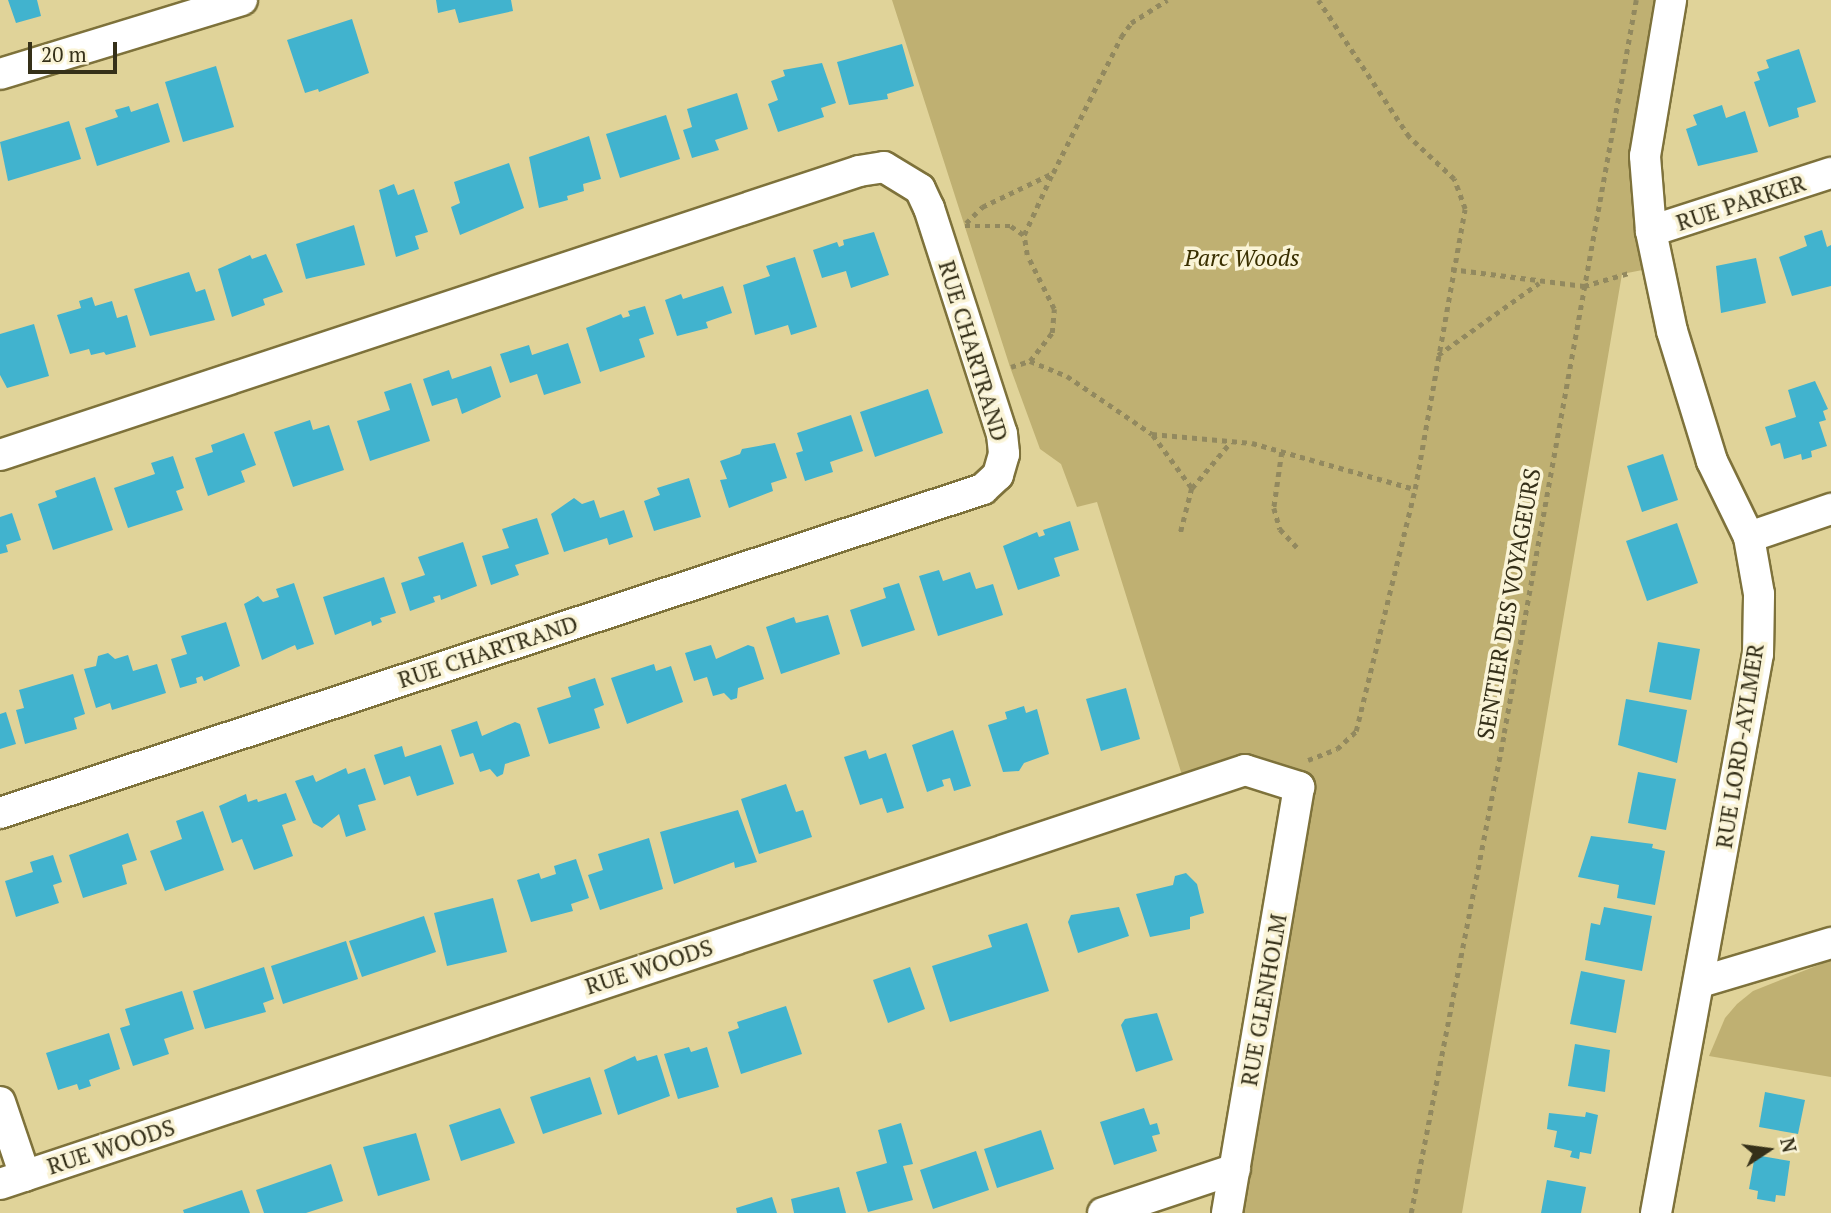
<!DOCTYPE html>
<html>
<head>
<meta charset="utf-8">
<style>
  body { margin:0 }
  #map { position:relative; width:1831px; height:1213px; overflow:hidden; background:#e0d399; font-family:"PT Serif",serif }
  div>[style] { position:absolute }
  .green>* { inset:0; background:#bfb072 }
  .building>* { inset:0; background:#41b3ce }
  .path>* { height:4.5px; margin-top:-2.25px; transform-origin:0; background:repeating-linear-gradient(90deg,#92895f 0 5px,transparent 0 10px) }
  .roads { filter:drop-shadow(2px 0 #7e723b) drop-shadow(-2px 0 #7e723b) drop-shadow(0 2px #7e723b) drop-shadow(0 -2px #7e723b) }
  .street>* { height:30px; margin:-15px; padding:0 15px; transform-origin:15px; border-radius:15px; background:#fff }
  span { translate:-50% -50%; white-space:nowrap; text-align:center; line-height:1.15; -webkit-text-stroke:7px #faf4d7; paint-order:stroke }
  .street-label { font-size:23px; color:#353019 }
  .park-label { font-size:23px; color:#392f00; font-style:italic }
  .north { position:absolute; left:1733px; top:1115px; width:70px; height:70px; -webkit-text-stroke:5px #faf4d7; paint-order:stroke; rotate:77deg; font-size:19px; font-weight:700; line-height:28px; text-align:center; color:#353019 }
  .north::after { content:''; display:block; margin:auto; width:24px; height:32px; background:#353019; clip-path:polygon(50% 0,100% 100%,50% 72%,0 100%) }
  .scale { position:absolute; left:28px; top:42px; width:89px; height:32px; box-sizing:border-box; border:4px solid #353019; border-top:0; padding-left:9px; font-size:21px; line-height:24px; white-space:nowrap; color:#353019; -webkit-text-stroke:5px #faf4d7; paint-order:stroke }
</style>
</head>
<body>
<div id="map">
  <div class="green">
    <div style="clip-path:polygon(892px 0,1671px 0,1651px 110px,1658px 267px,1622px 274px,1462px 1213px,1227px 1213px,1299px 787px,1271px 775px,1186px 788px,1097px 502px,1077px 507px,1061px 464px,1040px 449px,1010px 367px)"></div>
    <div style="clip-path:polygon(1831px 960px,1831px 1077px,1709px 1056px,1725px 1018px,1737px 1004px,1753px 991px)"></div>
  </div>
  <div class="building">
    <div style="clip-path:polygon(8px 0,37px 0,41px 16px,16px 23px)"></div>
    <div style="clip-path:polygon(436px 0,511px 0,513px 11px,459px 23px,455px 9px,438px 13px)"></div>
    <div style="clip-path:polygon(352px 19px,369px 73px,319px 92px,318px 89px,305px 93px,287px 40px)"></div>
    <div style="clip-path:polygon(902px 44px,914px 86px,887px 94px,888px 99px,849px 105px,837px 62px)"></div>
    <div style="clip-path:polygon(1799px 49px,1816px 102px,1797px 108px,1799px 117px,1769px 127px,1754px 82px,1760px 80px,1757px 72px,1769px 68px,1766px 60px)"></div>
    <div style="clip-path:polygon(822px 63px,836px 103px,821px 108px,824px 117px,778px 132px,768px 104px,778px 100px,771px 81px,785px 76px,783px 70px)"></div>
    <div style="clip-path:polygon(216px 66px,234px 127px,183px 142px,165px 82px)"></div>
    <div style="clip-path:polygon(737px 93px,748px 129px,715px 140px,719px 150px,692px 158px,683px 130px,692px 127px,687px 109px)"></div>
    <div style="clip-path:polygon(158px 103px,170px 142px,97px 166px,85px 128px,118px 117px,115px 110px,129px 106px,131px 112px)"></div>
    <div style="clip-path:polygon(1722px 105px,1726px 118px,1745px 111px,1758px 152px,1698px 166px,1686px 129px,1697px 125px,1693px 115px)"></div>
    <div style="clip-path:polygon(666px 115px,680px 159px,620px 178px,606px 134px)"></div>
    <div style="clip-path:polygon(69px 121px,81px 159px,8px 181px,0 142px)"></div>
    <div style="clip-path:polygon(589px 136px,601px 179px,583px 184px,584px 191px,567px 196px,568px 200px,539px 208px,529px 157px)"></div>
    <div style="clip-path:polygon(509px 163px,524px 208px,460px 235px,451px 207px,460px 203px,454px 182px)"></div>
    <div style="clip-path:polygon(394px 184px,398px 195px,414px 189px,428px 232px,415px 236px,419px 249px,396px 257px,379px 190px)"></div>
    <div style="clip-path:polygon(354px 225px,365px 265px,306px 279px,296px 244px)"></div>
    <div style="clip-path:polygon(1822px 230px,1827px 247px,1831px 245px,1831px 286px,1792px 296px,1779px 257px,1807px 246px,1804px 236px)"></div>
    <div style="clip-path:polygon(874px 232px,889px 275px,851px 288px,846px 271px,822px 278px,813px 250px,837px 242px,839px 247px,844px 245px,843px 240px)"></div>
    <div style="clip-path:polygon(266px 254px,283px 292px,263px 299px,265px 305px,232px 317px,218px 269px,250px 255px,252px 259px)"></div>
    <div style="clip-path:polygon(795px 257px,817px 327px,791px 335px,788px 325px,755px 335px,743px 285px,770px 276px,766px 266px)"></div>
    <div style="clip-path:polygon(1756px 258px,1766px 303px,1721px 313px,1716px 266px)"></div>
    <div style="clip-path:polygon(189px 272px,196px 292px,205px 289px,215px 320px,150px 336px,134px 289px)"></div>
    <div style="clip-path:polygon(723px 286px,732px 313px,706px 322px,708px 328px,677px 336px,665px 300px,681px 294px,683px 299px)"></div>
    <div style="clip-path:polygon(92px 297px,95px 306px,112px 301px,117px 318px,127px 315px,136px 347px,106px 355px,104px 352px,91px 355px,89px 349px,70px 354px,57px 315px,81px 308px,79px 301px)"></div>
    <div style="clip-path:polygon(645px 306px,654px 334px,639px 339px,645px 357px,600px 372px,586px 328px,621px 314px,623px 318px,630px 316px,628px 311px)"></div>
    <div style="clip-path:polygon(34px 324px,49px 376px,7px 388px,0 375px,0 334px)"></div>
    <div style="clip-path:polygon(568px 343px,581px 383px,544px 395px,537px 374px,510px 383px,500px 354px,529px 345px,532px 355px)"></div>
    <div style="clip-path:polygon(491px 366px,501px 397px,462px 414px,457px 398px,432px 406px,423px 379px,449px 370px,452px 379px)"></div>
    <div style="clip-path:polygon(1815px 381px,1828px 409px,1823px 411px,1826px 420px,1819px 422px,1827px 446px,1811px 451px,1812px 457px,1802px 460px,1801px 454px,1784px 459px,1780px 443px,1771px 446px,1765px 427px,1796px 417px,1788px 390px)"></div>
    <div style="clip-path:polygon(411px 383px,430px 441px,370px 461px,357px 421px,390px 410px,384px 392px)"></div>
    <div style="clip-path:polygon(928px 389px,943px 433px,875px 457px,860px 412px)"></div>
    <div style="clip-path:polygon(851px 415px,863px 451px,830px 462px,833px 472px,805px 481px,796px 453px,803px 451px,797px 433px)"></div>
    <div style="clip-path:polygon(310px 420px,313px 430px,329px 425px,344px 470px,293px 487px,274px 432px)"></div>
    <div style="clip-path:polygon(244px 433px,256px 465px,241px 471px,245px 482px,208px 496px,195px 458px,213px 452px,211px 445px)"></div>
    <div style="clip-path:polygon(775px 443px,787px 478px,771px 483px,773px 491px,729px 508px,720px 480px,727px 479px,720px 461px,740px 454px,742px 449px)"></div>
    <div style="clip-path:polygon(1663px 454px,1678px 500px,1642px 512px,1627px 466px)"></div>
    <div style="clip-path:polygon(173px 456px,184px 488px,176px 491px,183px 510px,128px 528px,114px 488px,155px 474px,151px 463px)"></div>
    <div style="clip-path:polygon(95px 477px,113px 530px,53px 550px,38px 504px,57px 497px,55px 491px)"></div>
    <div style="clip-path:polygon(689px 478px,701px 517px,654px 531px,644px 501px,660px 495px,657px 488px)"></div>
    <div style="clip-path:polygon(574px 498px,582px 504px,594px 500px,600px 518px,624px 510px,633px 537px,609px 545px,607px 538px,564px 552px,551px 514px)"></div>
    <div style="clip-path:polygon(12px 513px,21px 540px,6px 545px,8px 552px,0 554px,0 517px)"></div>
    <div style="clip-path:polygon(537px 518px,549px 554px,515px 565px,519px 575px,491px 585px,482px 556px,509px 548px,502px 529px)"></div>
    <div style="clip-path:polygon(1070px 521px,1079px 550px,1054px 558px,1060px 576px,1018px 590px,1003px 546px,1037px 532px,1039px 537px,1045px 535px,1043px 530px)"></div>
    <div style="clip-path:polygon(1677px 523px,1698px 583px,1647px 601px,1626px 541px)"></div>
    <div style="clip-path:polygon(463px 542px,477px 586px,441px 600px,440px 595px,433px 597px,435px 602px,410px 611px,401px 583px,425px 575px,418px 557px)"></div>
    <div style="clip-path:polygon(939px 570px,943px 581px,970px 572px,976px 589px,993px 584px,1003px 615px,938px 636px,919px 576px)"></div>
    <div style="clip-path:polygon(384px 577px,396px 613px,380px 618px,382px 622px,372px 626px,371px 621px,335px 635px,323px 597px)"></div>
    <div style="clip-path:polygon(294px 583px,314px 644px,297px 650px,295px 645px,262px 660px,244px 604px,258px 596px,263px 602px,279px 597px,276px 589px)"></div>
    <div style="clip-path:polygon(899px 583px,915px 630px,862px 647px,850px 610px,886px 598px,883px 588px)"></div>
    <div style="clip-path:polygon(828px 615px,840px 654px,781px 674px,766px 627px,794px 617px,796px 623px)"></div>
    <div style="clip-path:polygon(226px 622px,240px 666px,204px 681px,202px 676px,196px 678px,197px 683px,180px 688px,171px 659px,187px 654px,181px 636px)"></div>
    <div style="clip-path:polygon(1658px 642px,1700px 649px,1691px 700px,1649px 692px)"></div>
    <div style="clip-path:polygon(711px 645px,716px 659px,748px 645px,754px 647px,764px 679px,738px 688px,737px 698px,731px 700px,724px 693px,713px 696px,707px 677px,694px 681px,685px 653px)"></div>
    <div style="clip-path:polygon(108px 653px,115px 659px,128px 655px,133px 671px,157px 664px,166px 693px,112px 710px,110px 703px,96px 708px,84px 669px,96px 666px,98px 656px)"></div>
    <div style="clip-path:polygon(654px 664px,656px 671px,671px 666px,683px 702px,627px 724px,611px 678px)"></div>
    <div style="clip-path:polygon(73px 674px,85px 714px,74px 718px,77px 729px,25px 744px,16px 710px,24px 708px,19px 690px)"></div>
    <div style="clip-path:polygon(595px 678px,604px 705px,594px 709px,600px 728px,549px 744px,537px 708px,571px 697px,568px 687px)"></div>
    <div style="clip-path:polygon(1126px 688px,1140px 739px,1101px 751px,1086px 699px)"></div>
    <div style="clip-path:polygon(1626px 699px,1687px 710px,1677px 763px,1618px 745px)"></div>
    <div style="clip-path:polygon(1024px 706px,1026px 713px,1037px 709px,1049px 754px,1024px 763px,1019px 771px,1003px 772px,988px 725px,1007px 719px,1005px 712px)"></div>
    <div style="clip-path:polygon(6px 712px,16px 744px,0 749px,0 714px)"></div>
    <div style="clip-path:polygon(477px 721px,482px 736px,515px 722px,520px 724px,530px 756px,505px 764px,503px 774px,497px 777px,490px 769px,480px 772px,473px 753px,460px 757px,451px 730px)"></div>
    <div style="clip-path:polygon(953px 730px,971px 786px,954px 791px,950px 778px,942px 780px,944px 786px,927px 792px,912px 745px)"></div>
    <div style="clip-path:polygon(441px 745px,454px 784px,417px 796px,410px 776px,384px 785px,374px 755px,402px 746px,405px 757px)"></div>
    <div style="clip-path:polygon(866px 750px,869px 759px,886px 753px,904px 808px,887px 813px,882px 798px,860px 805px,844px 757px)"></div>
    <div style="clip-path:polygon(346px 768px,348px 774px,365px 768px,376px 800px,358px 805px,366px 830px,346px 837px,339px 814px,322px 828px,313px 823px,295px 781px,313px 775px,316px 782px)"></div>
    <div style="clip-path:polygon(1638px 772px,1676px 779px,1666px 830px,1628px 823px)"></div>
    <div style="clip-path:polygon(786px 784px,796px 812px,803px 810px,812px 837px,759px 854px,741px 799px)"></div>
    <div style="clip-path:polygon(286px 793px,296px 820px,282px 825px,293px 856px,254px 870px,242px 839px,232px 843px,219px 806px,246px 794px,248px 802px,257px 799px,258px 802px)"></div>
    <div style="clip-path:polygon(738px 810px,757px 862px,735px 868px,734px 862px,674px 884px,660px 832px)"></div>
    <div style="clip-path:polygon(203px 811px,224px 870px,165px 891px,150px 851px,182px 839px,176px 821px)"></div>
    <div style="clip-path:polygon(128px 833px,137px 860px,122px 865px,127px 884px,83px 898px,69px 855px)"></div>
    <div style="clip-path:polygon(1591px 836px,1653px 844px,1652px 848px,1665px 851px,1655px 905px,1617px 898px,1619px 885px,1578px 877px)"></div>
    <div style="clip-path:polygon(649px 838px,663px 889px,600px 910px,588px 875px,603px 870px,598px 854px)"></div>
    <div style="clip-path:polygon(53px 855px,62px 882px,53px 885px,59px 903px,16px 917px,5px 881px,33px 872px,30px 862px)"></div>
    <div style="clip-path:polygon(576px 859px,589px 898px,571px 904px,573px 911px,531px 922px,517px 880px,539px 873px,541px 879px,556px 874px,554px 866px)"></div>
    <div style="clip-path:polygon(1186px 873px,1197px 884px,1204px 913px,1190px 917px,1190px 929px,1150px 937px,1136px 894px,1173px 885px,1175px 876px)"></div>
    <div style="clip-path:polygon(493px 898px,507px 952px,447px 966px,434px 913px)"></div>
    <div style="clip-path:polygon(1119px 907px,1129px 936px,1078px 953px,1068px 922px,1071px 915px)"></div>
    <div style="clip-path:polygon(1604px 907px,1652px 916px,1642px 971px,1585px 960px,1591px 923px,1600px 925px)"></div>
    <div style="clip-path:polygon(424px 916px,436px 952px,362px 977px,349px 941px)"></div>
    <div style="clip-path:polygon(1027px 923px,1049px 991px,950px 1022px,932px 966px,992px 947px,988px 935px)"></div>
    <div style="clip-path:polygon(346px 941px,358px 979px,283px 1004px,271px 966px)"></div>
    <div style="clip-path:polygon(264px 967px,274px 999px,263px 1003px,266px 1012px,205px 1029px,193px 991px)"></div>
    <div style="clip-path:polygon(910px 967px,925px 1009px,888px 1023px,873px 980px)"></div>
    <div style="clip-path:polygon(1581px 971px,1625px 980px,1616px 1033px,1570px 1024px)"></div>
    <div style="clip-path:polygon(182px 991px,194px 1029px,164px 1039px,169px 1054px,133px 1066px,120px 1028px,130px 1025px,125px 1009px)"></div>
    <div style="clip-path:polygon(786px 1006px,802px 1054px,741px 1074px,728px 1032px,739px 1028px,737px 1022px)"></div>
    <div style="clip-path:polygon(1157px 1013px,1173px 1060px,1136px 1072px,1121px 1025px,1125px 1019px)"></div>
    <div style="clip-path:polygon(109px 1033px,120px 1069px,89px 1080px,91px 1086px,79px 1090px,77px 1084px,58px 1090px,46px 1053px)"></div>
    <div style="clip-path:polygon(1575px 1044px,1610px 1050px,1605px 1092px,1568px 1086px)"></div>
    <div style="clip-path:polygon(689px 1047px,691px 1052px,707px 1047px,719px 1087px,678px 1099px,664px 1054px)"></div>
    <div style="clip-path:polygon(657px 1055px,670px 1096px,618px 1115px,604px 1070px,635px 1056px,637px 1061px)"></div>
    <div style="clip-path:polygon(590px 1077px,602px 1114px,543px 1134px,530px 1097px)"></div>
    <div style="clip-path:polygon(1765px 1092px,1805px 1100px,1798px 1134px,1759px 1127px)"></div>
    <div style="clip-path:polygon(500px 1108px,515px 1143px,461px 1161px,449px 1125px)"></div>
    <div style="clip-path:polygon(1144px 1108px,1150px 1125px,1157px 1123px,1160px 1134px,1152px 1136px,1157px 1151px,1114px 1165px,1100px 1122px)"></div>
    <div style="clip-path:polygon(1586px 1112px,1598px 1115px,1591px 1154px,1580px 1152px,1579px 1159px,1570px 1157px,1572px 1151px,1554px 1147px,1557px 1131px,1547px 1129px,1549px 1113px,1585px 1117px)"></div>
    <div style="clip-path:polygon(901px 1123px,913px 1164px,903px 1166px,913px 1200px,868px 1212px,856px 1172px,887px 1163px,878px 1130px)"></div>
    <div style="clip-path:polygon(1041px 1130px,1054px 1169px,997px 1188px,984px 1149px)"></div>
    <div style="clip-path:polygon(416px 1133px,430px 1180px,378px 1196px,363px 1147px)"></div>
    <div style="clip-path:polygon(976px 1151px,989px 1190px,933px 1209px,920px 1170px)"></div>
    <div style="clip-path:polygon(1755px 1155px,1790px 1161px,1785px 1196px,1776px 1195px,1775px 1202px,1757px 1199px,1758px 1191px,1749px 1189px)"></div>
    <div style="clip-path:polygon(331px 1164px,343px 1201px,306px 1213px,264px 1213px,256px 1190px)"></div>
    <div style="clip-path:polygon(1547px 1180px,1586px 1187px,1581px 1213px,1541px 1213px)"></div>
    <div style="clip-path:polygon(839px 1187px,846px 1213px,794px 1213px,791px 1199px)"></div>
    <div style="clip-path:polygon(242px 1190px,250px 1213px,184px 1213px,183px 1210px)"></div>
    <div style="clip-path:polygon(772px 1197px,777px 1213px,737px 1213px,736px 1208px)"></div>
  </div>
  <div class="path">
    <div style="left:966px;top:223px;width:23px;rotate:-45deg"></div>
    <div style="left:982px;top:207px;width:79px;rotate:-25.6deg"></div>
    <div style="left:1053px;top:173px;width:152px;rotate:-63.4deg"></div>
    <div style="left:1121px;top:37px;width:17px;rotate:-54deg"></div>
    <div style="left:1131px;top:23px;width:43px;rotate:-32.6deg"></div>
    <div style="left:965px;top:226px;width:46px"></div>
    <div style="left:1011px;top:226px;width:16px;rotate:35deg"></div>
    <div style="left:1451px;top:269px;width:134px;rotate:7.3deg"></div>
    <div style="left:1584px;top:286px;width:47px;rotate:-16.1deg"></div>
    <div style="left:1438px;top:355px;width:124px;rotate:-35.5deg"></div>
    <div style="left:1030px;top:361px;width:36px;rotate:-52deg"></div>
    <div style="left:1052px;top:333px;width:24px;rotate:-85deg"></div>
    <div style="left:1054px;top:309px;width:60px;rotate:-116.6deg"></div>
    <div style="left:1027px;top:255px;width:20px;rotate:-99deg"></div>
    <div style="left:1024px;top:235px;width:67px;rotate:-65.3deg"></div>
    <div style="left:1011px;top:367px;width:20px;rotate:-18deg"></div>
    <div style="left:1030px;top:361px;width:40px;rotate:22deg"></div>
    <div style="left:1067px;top:376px;width:103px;rotate:34.3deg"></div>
    <div style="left:1152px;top:434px;width:100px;rotate:5.1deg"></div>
    <div style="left:1252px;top:443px;width:169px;rotate:15.8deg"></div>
    <div style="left:1153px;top:435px;width:66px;rotate:53.7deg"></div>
    <div style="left:1192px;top:488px;width:49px;rotate:104.3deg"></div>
    <div style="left:1282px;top:452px;width:57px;rotate:98.1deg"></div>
    <div style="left:1274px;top:508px;width:22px;rotate:74deg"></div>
    <div style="left:1280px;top:529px;width:25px;rotate:47deg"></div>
    <div style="left:1192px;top:488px;width:57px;rotate:-49.9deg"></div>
    <div style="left:1308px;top:760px;width:31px;rotate:-21deg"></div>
    <div style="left:1337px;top:749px;width:26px;rotate:-43deg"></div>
    <div style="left:1356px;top:731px;width:249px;rotate:-76.3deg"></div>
    <div style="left:1415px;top:489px;width:284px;rotate:-79.9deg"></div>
    <div style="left:1465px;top:209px;width:32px;rotate:-110deg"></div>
    <div style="left:1454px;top:179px;width:62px;rotate:-137deg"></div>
    <div style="left:1409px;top:137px;width:164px;rotate:-123.6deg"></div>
    <div style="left:1411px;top:1213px;width:489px;rotate:-79deg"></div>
    <div style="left:1504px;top:733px;width:745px;rotate:-79.79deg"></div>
  </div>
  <div class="roads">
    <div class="street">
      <div style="left:0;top:74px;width:253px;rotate:-17deg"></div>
      <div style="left:1651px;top:231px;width:189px;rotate:-17.9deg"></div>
      <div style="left:0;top:455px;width:905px;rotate:-18.29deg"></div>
      <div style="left:859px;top:171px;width:25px;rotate:-9deg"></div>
      <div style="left:884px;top:167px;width:42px;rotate:31.4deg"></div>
      <div style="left:920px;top:189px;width:21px;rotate:65deg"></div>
      <div style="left:929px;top:208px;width:237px;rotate:72.1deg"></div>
      <div style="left:1002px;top:434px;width:20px;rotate:84deg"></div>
      <div style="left:1004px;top:454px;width:22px;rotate:106deg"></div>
      <div style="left:998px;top:475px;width:21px;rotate:137deg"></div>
      <div style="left:983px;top:489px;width:1035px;rotate:161.76deg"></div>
      <div style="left:1749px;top:537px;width:87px;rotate:-18.9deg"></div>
      <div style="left:1700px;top:982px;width:137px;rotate:-16.6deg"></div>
      <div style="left:0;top:1102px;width:78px;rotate:71.3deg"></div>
      <div style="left:0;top:1184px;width:1312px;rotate:-18.39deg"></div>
      <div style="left:1245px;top:770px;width:57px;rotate:17.5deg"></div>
      <div style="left:1299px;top:787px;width:432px;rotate:99.6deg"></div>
      <div style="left:1103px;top:1213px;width:139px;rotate:-18.4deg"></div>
      <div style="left:1656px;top:1213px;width:568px;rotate:-79.66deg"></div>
      <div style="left:1758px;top:654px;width:60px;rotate:-89deg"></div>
      <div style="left:1759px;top:594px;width:58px;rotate:-100deg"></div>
      <div style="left:1749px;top:537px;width:85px;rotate:-116deg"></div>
      <div style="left:1712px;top:461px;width:136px;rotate:-107.1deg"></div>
      <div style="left:1672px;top:331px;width:102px;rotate:-101.9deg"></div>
      <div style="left:1651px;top:231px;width:75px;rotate:-94.6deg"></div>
      <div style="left:1645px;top:156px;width:158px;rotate:-80.5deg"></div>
    </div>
  </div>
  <div class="street-label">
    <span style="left:1741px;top:203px;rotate:-18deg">RUE PARKER</span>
    <span style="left:973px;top:351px;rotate:73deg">RUE CHARTRAND</span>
    <span style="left:1509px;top:604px;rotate:-80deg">SENTIER DES VOYAGEURS</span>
    <span style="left:488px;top:652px;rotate:-18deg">RUE CHARTRAND</span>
    <span style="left:1740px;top:746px;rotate:-81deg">RUE LORD-AYLMER</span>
    <span style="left:649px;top:967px;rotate:-18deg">RUE WOODS</span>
    <span style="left:1264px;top:1000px;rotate:-80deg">RUE GLENHOLM</span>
    <span style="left:111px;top:1147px;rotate:-18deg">RUE WOODS</span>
  </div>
  <div class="park-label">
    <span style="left:1242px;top:258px">Parc Woods</span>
  </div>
  <div class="north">N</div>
  <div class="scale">20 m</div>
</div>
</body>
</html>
